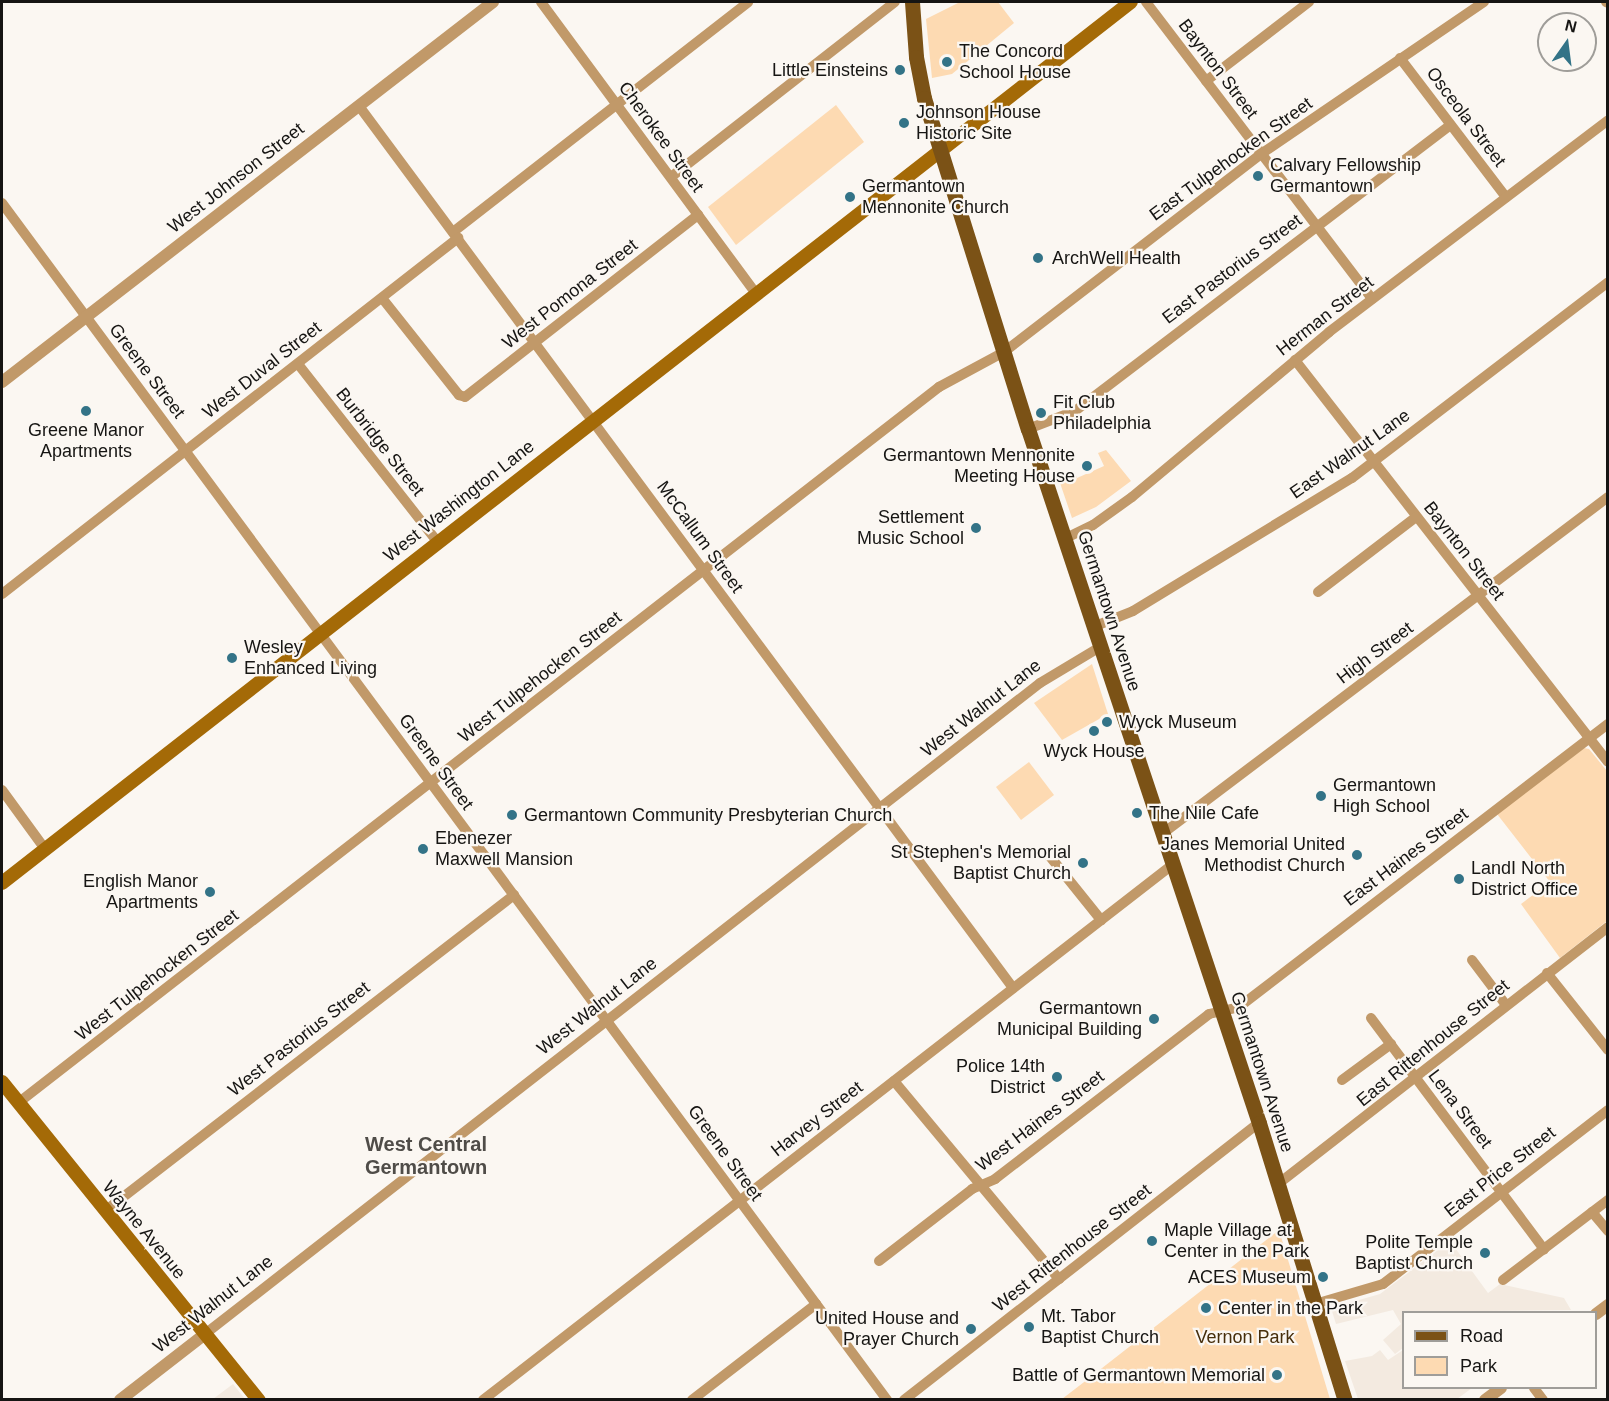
<!DOCTYPE html>
<html>
<head>
<meta charset="utf-8">
<style>
  body { margin:0 }
  #map { position:relative; width:1609px; height:1401px; overflow:hidden; background:#fbf7f2; font-family:Arial,sans-serif }
  div>[style] { position:absolute }
  .built>* { inset:0; background:#f3eae0 }
  .green>* { inset:0; background:#fddab2 }
  .minor>* { height:10px; margin:-5px; padding:0 5px; transform-origin:5px; border-radius:5px; background:#c19969 }
  .tertiary>* { height:12px; margin:-6px; padding:0 6px; transform-origin:6px; border-radius:6px; background:#c19969 }
  .secondary>* { height:14px; margin:-7px; padding:0 7px; transform-origin:7px; border-radius:7px; background:#a46a07 }
  .primary>* { height:15px; margin:-7.5px; padding:0 7.5px; transform-origin:7.5px; border-radius:7.5px; background:#7b5216 }
  .dots>* { width:16px; height:16px; translate:-50% -50%; box-sizing:border-box; border:3px solid #fbf7f2; border-radius:50% }
  span { translate:-50% -50%; white-space:nowrap; text-align:center; line-height:1.15; -webkit-text-stroke:4.5px #fbf7f2; paint-order:stroke }
  .poi-label { font-size:18px; color:#161513 }
  .left { translate:0 -50%; text-align:left }
  .right { translate:-100% -50%; text-align:right }
  .street-label { font-size:18px; color:#161513 }
  .park-label { font-size:18px; color:#462e0b }
  .neighbourhood-label { font-size:20px; color:#4f4c48; font-weight:700 }
  .frame { position:absolute; inset:0; border:3px solid #161513; pointer-events:none }
  .legend { position:absolute; left:1402px; top:1311px; width:195px; height:78px; box-sizing:border-box; background:#fbf7f2; border:2px solid #9f9d99; margin:0; padding:8px 10px; list-style:none; font-size:18px; color:#161513 }
  .legend li { display:flex; align-items:center; gap:12px; height:30px }
  .legend b { width:30px; border:2px solid #9f9d99 }
  .north { position:absolute; left:1537px; top:12px; width:60px; height:60px; box-sizing:border-box; background:#fbf7f2; border:2px solid #9f9d99; border-radius:50%; rotate:14deg; font-size:16px; font-weight:700; line-height:24px; text-align:center; color:#161513 }
  .north::after { content:''; display:block; margin:auto; width:21px; height:27px; background:#337387; clip-path:polygon(50% 0,100% 100%,50% 72%,0 100%) }
</style>
</head>
<body>
<div id="map">
  <div class="built">
    <div style="clip-path:polygon(1450px 1241px,1488px 1293px,1500px 1284px,1564px 1298px,1571px 1310px,1404px 1312px,1403px 1348px,1395px 1354px,1383px 1340px,1401px 1324px,1393px 1310px,1336px 1324px,1331px 1308px,1380px 1294px)"></div>
    <div style="clip-path:polygon(1380px 1350px,1388px 1360px,1403px 1350px,1404px 1388px,1472px 1388px,1457px 1399px,1358px 1399px,1345px 1361px,1372px 1356px)"></div>
    <div style="clip-path:polygon(233px 1384px,245px 1399px,213px 1399px)"></div>
  </div>
  <div class="green">
    <div style="clip-path:polygon(960px 2px,998px 2px,1014px 23px,952px 74px,932px 78px,926px 19px)"></div>
    <div style="clip-path:polygon(836px 105px,864px 142px,736px 245px,708px 207px)"></div>
    <div style="clip-path:polygon(1106px 450px,1131px 481px,1096px 507px,1072px 518px,1059px 480px,1075px 473px,1077px 478px,1104px 466px,1098px 453px)"></div>
    <div style="clip-path:polygon(1092px 664px,1108px 714px,1062px 740px,1034px 703px)"></div>
    <div style="clip-path:polygon(1584px 748px,1589px 749px,1607px 771px,1607px 921px,1560px 958px,1521px 904px,1550px 882px,1497px 814px)"></div>
    <div style="clip-path:polygon(1029px 762px,1054px 795px,1021px 820px,996px 787px)"></div>
    <div style="clip-path:polygon(1279px 1230px,1330px 1399px,1062px 1399px,1088px 1379px)"></div>
  </div>
  <div class="minor">
    <div style="left:541px;top:2px;width:360px;rotate:53.6deg"></div>
    <div style="left:1146px;top:2px;width:373px;rotate:52.7deg"></div>
    <div style="left:1606px;top:2px;width:2px;rotate:27deg"></div>
    <div style="left:1400px;top:58px;width:175px;rotate:52.7deg"></div>
    <div style="left:1206px;top:81px;width:130px;rotate:-37.5deg"></div>
    <div style="left:359px;top:106px;width:1098px;rotate:53.44deg"></div>
    <div style="left:671px;top:177px;width:284px;rotate:-38deg"></div>
    <div style="left:2px;top:203px;width:1489px;rotate:53.52deg"></div>
    <div style="left:453px;top:232px;width:374px;rotate:-37.9deg"></div>
    <div style="left:382px;top:298px;width:124px;rotate:51.6deg"></div>
    <div style="left:459px;top:395px;width:6px;rotate:18deg"></div>
    <div style="left:465px;top:397px;width:296px;rotate:-38deg"></div>
    <div style="left:1295px;top:360px;width:509px;rotate:52.1deg"></div>
    <div style="left:298px;top:364px;width:225px;rotate:51.9deg"></div>
    <div style="left:1028px;top:429px;width:50px;rotate:-21deg"></div>
    <div style="left:1075px;top:411px;width:472px;rotate:-37.3deg"></div>
    <div style="left:1064px;top:539px;width:32px;rotate:-26deg"></div>
    <div style="left:1093px;top:525px;width:48px;rotate:-35.7deg"></div>
    <div style="left:1132px;top:497px;width:257px;rotate:-39.9deg"></div>
    <div style="left:1329px;top:332px;width:350px;rotate:-37.2deg"></div>
    <div style="left:1318px;top:592px;width:123px;rotate:-37.4deg"></div>
    <div style="left:2px;top:594px;width:579px;rotate:-37.98deg"></div>
    <div style="left:1093px;top:627px;width:43px;rotate:-21.8deg"></div>
    <div style="left:1133px;top:611px;width:256px;rotate:-31.3deg"></div>
    <div style="left:1352px;top:478px;width:322px;rotate:-37.4deg"></div>
    <div style="left:2px;top:790px;width:73px;rotate:53.9deg"></div>
    <div style="left:1162px;top:834px;width:559px;rotate:-37.07deg"></div>
    <div style="left:1048px;top:854px;width:85px;rotate:51.2deg"></div>
    <div style="left:1472px;top:960px;width:56px;rotate:52.9deg"></div>
    <div style="left:1547px;top:973px;width:98px;rotate:51.6deg"></div>
    <div style="left:1371px;top:1018px;width:289px;rotate:53.2deg"></div>
    <div style="left:1342px;top:1080px;width:61px;rotate:-36.3deg"></div>
    <div style="left:894px;top:1081px;width:258px;rotate:50.2deg"></div>
    <div style="left:18px;top:1103px;width:1167px;rotate:-37.86deg"></div>
    <div style="left:939px;top:387px;width:74px;rotate:-28.3deg"></div>
    <div style="left:1004px;top:352px;width:324px;rotate:-37.6deg"></div>
    <div style="left:1261px;top:154px;width:270px;rotate:-34.3deg"></div>
    <div style="left:1278px;top:1184px;width:418px;rotate:-37.9deg"></div>
    <div style="left:105px;top:1211px;width:517px;rotate:-37.69deg"></div>
    <div style="left:1592px;top:1212px;width:25px;rotate:50deg"></div>
    <div style="left:879px;top:1261px;width:118px;rotate:-37.7deg"></div>
    <div style="left:972px;top:1189px;width:25px;rotate:-23deg"></div>
    <div style="left:995px;top:1179px;width:270px;rotate:-37.6deg"></div>
    <div style="left:1209px;top:1014px;width:31px;rotate:-13deg"></div>
    <div style="left:1239px;top:1007px;width:465px;rotate:-37.5deg"></div>
    <div style="left:1503px;top:1280px;width:132px;rotate:-37.3deg"></div>
    <div style="left:1315px;top:1304px;width:71px;rotate:-16.4deg"></div>
    <div style="left:1383px;top:1284px;width:284px;rotate:-37.7deg"></div>
    <div style="left:205px;top:1334px;width:1059px;rotate:-37.94deg"></div>
    <div style="left:1040px;top:683px;width:70px;rotate:-31deg"></div>
    <div style="left:1534px;top:1388px;width:15px;rotate:53deg"></div>
    <div style="left:483px;top:1400px;width:872px;rotate:-37.83deg"></div>
    <div style="left:692px;top:1400px;width:157px;rotate:-37.7deg"></div>
    <div style="left:904px;top:1400px;width:450px;rotate:-38deg"></div>
  </div>
  <div class="tertiary">
    <div style="left:2px;top:382px;width:621px;rotate:-37.74deg"></div>
    <div style="left:1596px;top:1314px;width:15px;rotate:-37deg"></div>
    <div style="left:120px;top:1400px;width:108px;rotate:-37.8deg"></div>
    <div style="left:1485px;top:1400px;width:20px;rotate:-37deg"></div>
  </div>
  <div class="secondary">
    <div style="left:2px;top:883px;width:1432px;rotate:-37.97deg"></div>
    <div style="left:2px;top:1082px;width:409px;rotate:51.1deg"></div>
  </div>
  <div class="primary">
    <div style="left:912px;top:2px;width:55px;rotate:85.8deg"></div>
    <div style="left:916px;top:57px;width:42px;rotate:79deg"></div>
    <div style="left:924px;top:98px;width:347px;rotate:72.6deg"></div>
    <div style="left:1028px;top:429px;width:731px;rotate:71.59deg"></div>
    <div style="left:1259px;top:1123px;width:290px;rotate:72.8deg"></div>
  </div>
  <div class="dots">
    <div style="left:947px;top:62px;background:#337387"></div>
    <div style="left:900px;top:70px;background:#337387"></div>
    <div style="left:904px;top:123px;background:#337387"></div>
    <div style="left:1258px;top:176px;background:#337387"></div>
    <div style="left:850px;top:197px;background:#337387"></div>
    <div style="left:1038px;top:258px;background:#337387"></div>
    <div style="left:86px;top:411px;background:#337387"></div>
    <div style="left:1041px;top:413px;background:#337387"></div>
    <div style="left:1087px;top:466px;background:#337387"></div>
    <div style="left:976px;top:528px;background:#337387"></div>
    <div style="left:232px;top:658px;background:#337387"></div>
    <div style="left:1107px;top:722px;background:#337387"></div>
    <div style="left:1094px;top:731px;background:#337387"></div>
    <div style="left:1321px;top:796px;background:#337387"></div>
    <div style="left:1137px;top:813px;background:#337387"></div>
    <div style="left:512px;top:815px;background:#337387"></div>
    <div style="left:423px;top:849px;background:#337387"></div>
    <div style="left:1357px;top:855px;background:#337387"></div>
    <div style="left:1083px;top:863px;background:#337387"></div>
    <div style="left:1459px;top:879px;background:#337387"></div>
    <div style="left:210px;top:892px;background:#337387"></div>
    <div style="left:1154px;top:1019px;background:#337387"></div>
    <div style="left:1057px;top:1077px;background:#337387"></div>
    <div style="left:1152px;top:1241px;background:#337387"></div>
    <div style="left:1485px;top:1253px;background:#337387"></div>
    <div style="left:1323px;top:1277px;background:#337387"></div>
    <div style="left:1206px;top:1308px;background:#337387"></div>
    <div style="left:1029px;top:1327px;background:#337387"></div>
    <div style="left:971px;top:1329px;background:#337387"></div>
    <div style="left:1277px;top:1375px;background:#337387"></div>
  </div>
  <div class="poi-label">
    <span class="left" style="left:959px;top:62px">The Concord<br>School House</span>
    <span class="right" style="left:888px;top:70px">Little Einsteins</span>
    <span class="left" style="left:916px;top:123px">Johnson House<br>Historic Site</span>
    <span class="left" style="left:1270px;top:176px">Calvary Fellowship<br>Germantown</span>
    <span class="left" style="left:862px;top:197px">Germantown<br>Mennonite Church</span>
    <span class="left" style="left:1052px;top:258px">ArchWell Health</span>
    <span class="left" style="left:1053px;top:413px">Fit Club<br>Philadelphia</span>
    <span style="left:86px;top:441px">Greene Manor<br>Apartments</span>
    <span class="right" style="left:1075px;top:466px">Germantown Mennonite<br>Meeting House</span>
    <span class="right" style="left:964px;top:528px">Settlement<br>Music School</span>
    <span class="left" style="left:244px;top:658px">Wesley<br>Enhanced Living</span>
    <span class="left" style="left:1119px;top:722px">Wyck Museum</span>
    <span style="left:1094px;top:751px">Wyck House</span>
    <span class="left" style="left:1333px;top:796px">Germantown<br>High School</span>
    <span class="left" style="left:1149px;top:813px">The Nile Cafe</span>
    <span class="left" style="left:524px;top:815px">Germantown Community Presbyterian Church</span>
    <span class="left" style="left:435px;top:849px">Ebenezer<br>Maxwell Mansion</span>
    <span class="right" style="left:1345px;top:855px">Janes Memorial United<br>Methodist Church</span>
    <span class="right" style="left:1071px;top:863px">St Stephen's Memorial<br>Baptist Church</span>
    <span class="left" style="left:1471px;top:879px">LandI North<br>District Office</span>
    <span class="right" style="left:198px;top:892px">English Manor<br>Apartments</span>
    <span class="right" style="left:1142px;top:1019px">Germantown<br>Municipal Building</span>
    <span class="right" style="left:1045px;top:1077px">Police 14th<br>District</span>
    <span class="left" style="left:1164px;top:1241px">Maple Village at<br>Center in the Park</span>
    <span class="right" style="left:1473px;top:1253px">Polite Temple<br>Baptist Church</span>
    <span class="right" style="left:1311px;top:1277px">ACES Museum</span>
    <span class="left" style="left:1218px;top:1308px">Center in the Park</span>
    <span class="left" style="left:1041px;top:1327px">Mt. Tabor<br>Baptist Church</span>
    <span class="right" style="left:959px;top:1329px">United House and<br>Prayer Church</span>
    <span class="right" style="left:1265px;top:1375px">Battle of Germantown Memorial</span>
  </div>
  <div class="street-label">
    <span style="left:1218px;top:69px;rotate:53deg">Baynton Street</span>
    <span style="left:1466px;top:117px;rotate:53deg">Osceola Street</span>
    <span style="left:661px;top:137px;rotate:54deg">Cherokee Street</span>
    <span style="left:1231px;top:159px;rotate:-36deg">East Tulpehocken Street</span>
    <span style="left:236px;top:178px;rotate:-38deg">West Johnson Street</span>
    <span style="left:1232px;top:269px;rotate:-37deg">East Pastorius Street</span>
    <span style="left:570px;top:294px;rotate:-38deg">West Pomona Street</span>
    <span style="left:1325px;top:316px;rotate:-38deg">Herman Street</span>
    <span style="left:262px;top:370px;rotate:-38deg">West Duval Street</span>
    <span style="left:147px;top:371px;rotate:53deg">Greene Street</span>
    <span style="left:380px;top:442px;rotate:52deg">Burbridge Street</span>
    <span style="left:1350px;top:454px;rotate:-35deg">East Walnut Lane</span>
    <span style="left:459px;top:501px;rotate:-38deg">West Washington Lane</span>
    <span style="left:700px;top:537px;rotate:54deg">McCallum Street</span>
    <span style="left:1464px;top:551px;rotate:52deg">Baynton Street</span>
    <span style="left:1109px;top:611px;rotate:72deg">Germantown Avenue</span>
    <span style="left:1375px;top:653px;rotate:-37deg">High Street</span>
    <span style="left:540px;top:677px;rotate:-38deg">West Tulpehocken Street</span>
    <span style="left:981px;top:708px;rotate:-38deg">West Walnut Lane</span>
    <span style="left:436px;top:762px;rotate:54deg">Greene Street</span>
    <span style="left:1406px;top:857px;rotate:-37deg">East Haines Street</span>
    <span style="left:157px;top:975px;rotate:-38deg">West Tulpehocken Street</span>
    <span style="left:597px;top:1006px;rotate:-38deg">West Walnut Lane</span>
    <span style="left:299px;top:1039px;rotate:-38deg">West Pastorius Street</span>
    <span style="left:1433px;top:1043px;rotate:-39deg">East Rittenhouse Street</span>
    <span style="left:1262px;top:1072px;rotate:72deg">Germantown Avenue</span>
    <span style="left:1460px;top:1109px;rotate:53deg">Lena Street</span>
    <span style="left:817px;top:1119px;rotate:-38deg">Harvey Street</span>
    <span style="left:1040px;top:1121px;rotate:-37deg">West Haines Street</span>
    <span style="left:725px;top:1153px;rotate:54deg">Greene Street</span>
    <span style="left:1500px;top:1172px;rotate:-38deg">East Price Street</span>
    <span style="left:144px;top:1230px;rotate:51deg">Wayne Avenue</span>
    <span style="left:1072px;top:1248px;rotate:-38deg">West Rittenhouse Street</span>
    <span style="left:213px;top:1304px;rotate:-38deg">West Walnut Lane</span>
  </div>
  <div class="park-label">
    <span style="left:1245px;top:1337px">Vernon Park</span>
  </div>
  <div class="neighbourhood-label">
    <span style="left:426px;top:1156px">West Central<br>Germantown</span>
  </div>
  <div class="frame"></div>
  <ul class="legend">
  <li><b style="height:8px;background:#7b5216"></b>Road</li>
  <li><b style="height:16px;background:#fddab2"></b>Park</li>
  </ul>
  <div class="north">N</div>
</div>
</body>
</html>
